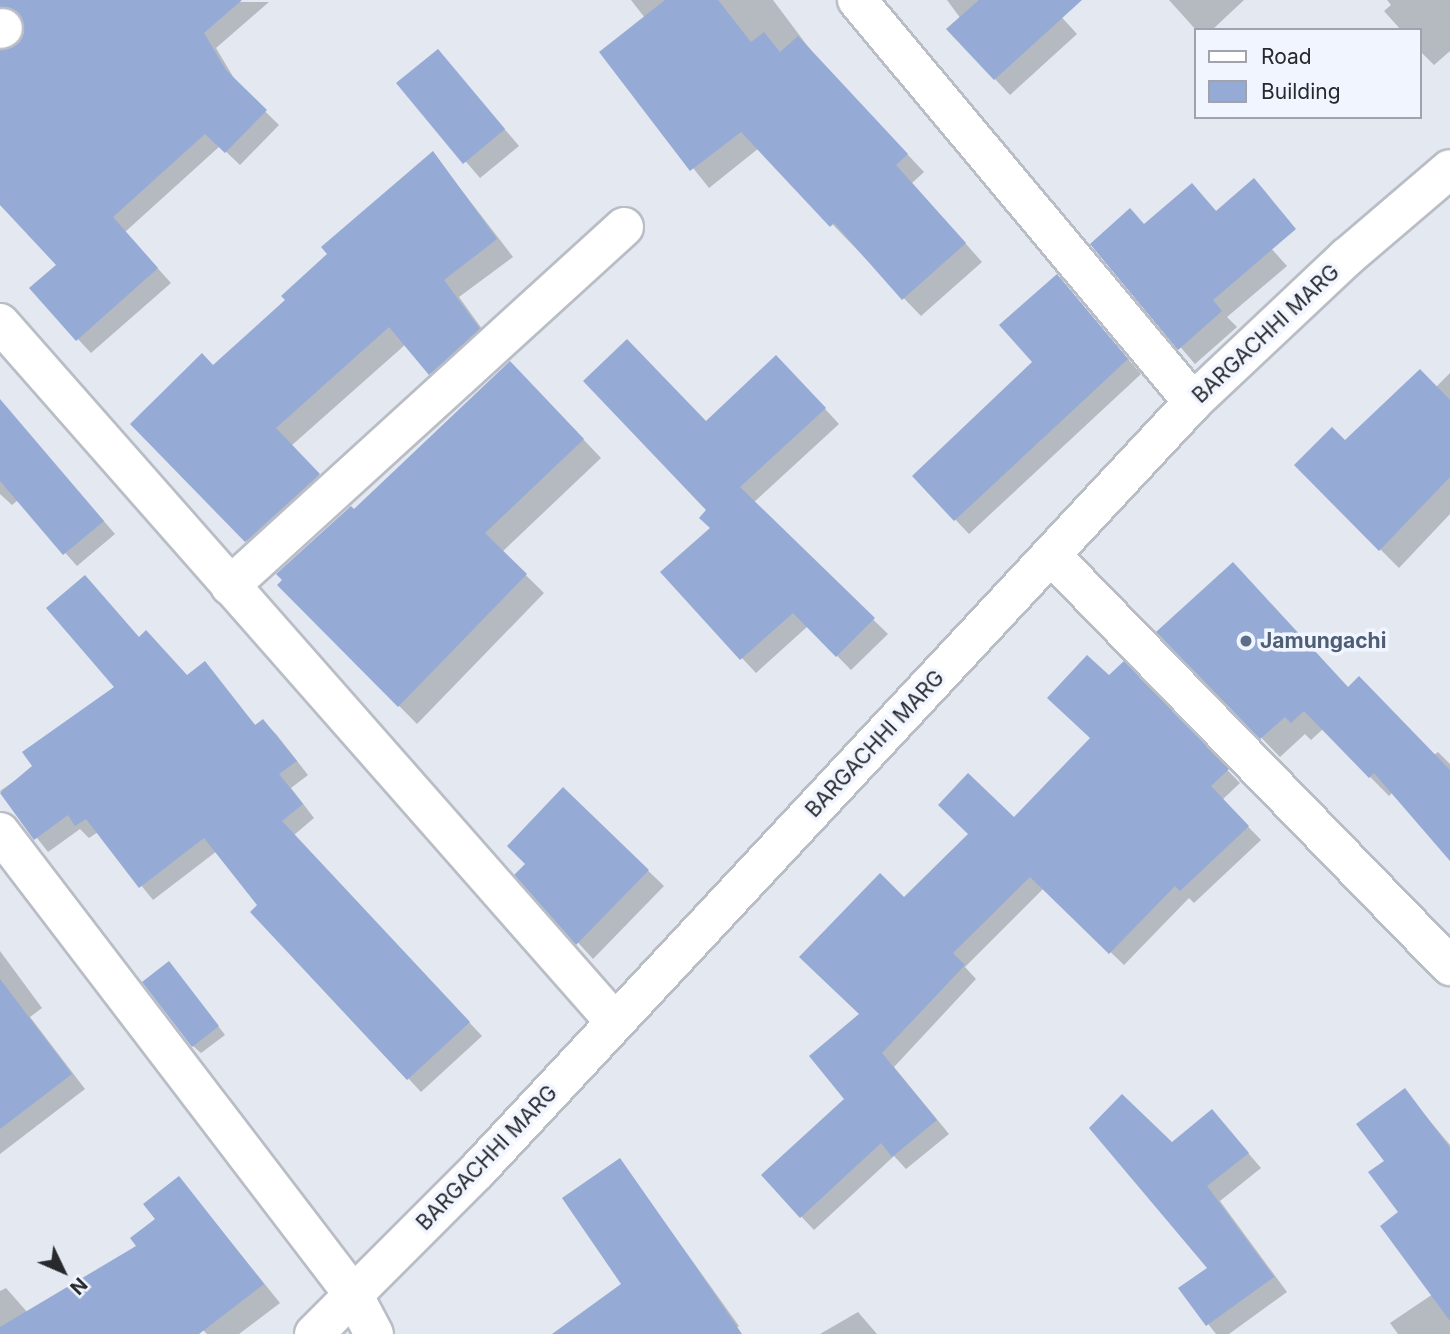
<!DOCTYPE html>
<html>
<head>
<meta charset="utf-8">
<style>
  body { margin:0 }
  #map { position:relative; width:1450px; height:1334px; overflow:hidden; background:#e3e8f1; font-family:Inter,sans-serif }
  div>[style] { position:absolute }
  .shadow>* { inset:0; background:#0003 }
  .building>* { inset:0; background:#96aad6 }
  .roads { filter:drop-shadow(2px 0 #b9bdc6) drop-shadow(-2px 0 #b9bdc6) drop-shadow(0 2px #b9bdc6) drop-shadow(0 -2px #b9bdc6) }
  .minor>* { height:38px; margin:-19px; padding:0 19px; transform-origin:19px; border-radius:19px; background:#fff }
  .dots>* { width:19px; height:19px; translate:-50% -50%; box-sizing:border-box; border:4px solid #f0f5ff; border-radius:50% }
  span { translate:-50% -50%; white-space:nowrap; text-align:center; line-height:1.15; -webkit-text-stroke:7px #f0f5ff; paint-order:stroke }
  .street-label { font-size:21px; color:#28292d }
  .service-label { font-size:21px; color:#4e5e75; font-weight:700 }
  .left { translate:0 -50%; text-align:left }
  .legend { position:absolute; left:1194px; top:28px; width:228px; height:91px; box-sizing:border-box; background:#f0f5ff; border:2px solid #a0a3ab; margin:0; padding:9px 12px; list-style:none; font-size:21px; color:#28292d }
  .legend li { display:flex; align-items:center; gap:14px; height:35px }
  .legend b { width:35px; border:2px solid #a0a3ab }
  .north { position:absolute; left:28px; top:1236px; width:70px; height:70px; -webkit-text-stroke:5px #f0f5ff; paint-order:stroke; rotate:134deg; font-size:19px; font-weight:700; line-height:28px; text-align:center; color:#28292d }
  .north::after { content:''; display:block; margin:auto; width:24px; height:32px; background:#28292d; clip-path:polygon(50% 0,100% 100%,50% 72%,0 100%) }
</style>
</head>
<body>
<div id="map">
  <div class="shadow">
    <div style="clip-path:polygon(0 0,269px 2px,216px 48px,238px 85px,279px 125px,240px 165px,220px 146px,125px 232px,171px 283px,91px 353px,31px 289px,58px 265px,0 202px,0 52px,11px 50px,26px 33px,22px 19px,0 26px)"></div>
    <div style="clip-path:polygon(631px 0,773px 0,815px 56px,924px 172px,912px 183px,982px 262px,921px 316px,759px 148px,709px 188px,601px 52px,645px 18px)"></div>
    <div style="clip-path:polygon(1046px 0,1077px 34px,1010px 95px,949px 30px,961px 19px,947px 0)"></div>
    <div style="clip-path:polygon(1169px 0,1244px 0,1212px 30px,1196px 30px)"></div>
    <div style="clip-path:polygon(1387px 0,1450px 0,1450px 51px,1434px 65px,1420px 51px,1420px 30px,1401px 30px,1384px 11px,1391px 5px)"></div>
    <div style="clip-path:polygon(438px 51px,519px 146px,480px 178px,399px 84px)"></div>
    <div style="clip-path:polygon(433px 153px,513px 257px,459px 297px,495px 347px,448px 390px,406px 344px,291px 446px,336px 492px,264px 558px,132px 425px,213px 367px,287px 301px)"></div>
    <div style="clip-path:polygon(1192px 185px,1217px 212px,1244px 218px,1287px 266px,1227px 317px,1237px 327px,1195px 364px,1092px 244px,1145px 226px)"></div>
    <div style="clip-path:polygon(1057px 276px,1141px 374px,969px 534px,914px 476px,1035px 362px)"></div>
    <div style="clip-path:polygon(790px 371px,839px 424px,753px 503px,888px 634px,851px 670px,808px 626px,756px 673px,662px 573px,712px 528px,706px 424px)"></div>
    <div style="clip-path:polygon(1450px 373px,1450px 514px,1399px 568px,1296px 465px,1345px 443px,1436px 387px)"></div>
    <div style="clip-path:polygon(528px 381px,601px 458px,502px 552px,544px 593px,417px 724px,280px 585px,354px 511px)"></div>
    <div style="clip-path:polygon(0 407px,33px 439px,115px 534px,77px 566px,18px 500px,12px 505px,0 494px)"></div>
    <div style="clip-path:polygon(1159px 632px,1349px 688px,1434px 755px,1438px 752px,1450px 764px,1450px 858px,1393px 792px,1389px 796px,1323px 729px,1311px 740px,1305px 734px,1280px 757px)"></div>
    <div style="clip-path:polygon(140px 638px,187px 677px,205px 664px,256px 726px,263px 721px,276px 734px,308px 775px,291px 788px,314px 818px,294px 835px,482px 1036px,421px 1092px,253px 912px,260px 905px,217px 851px,153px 900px,98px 832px,89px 838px,80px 829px,48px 852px,0 791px,34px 767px,117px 687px)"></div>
    <div style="clip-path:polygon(1124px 664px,1240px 783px,1222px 800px,1261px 840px,1194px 903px,1189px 898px,1124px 965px,1044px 888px,965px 967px,976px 979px,894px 1067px,949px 1134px,906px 1169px,894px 1156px,814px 1230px,763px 1176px,846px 1099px,861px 1014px,904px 900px,1014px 819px,1092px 738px,1109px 677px)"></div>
    <div style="clip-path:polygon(563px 789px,664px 886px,593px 959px,517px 875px,527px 864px)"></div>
    <div style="clip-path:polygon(0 951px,42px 1008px,30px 1017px,85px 1089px,0 1154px)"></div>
    <div style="clip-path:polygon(176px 971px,225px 1035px,201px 1053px,193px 1046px)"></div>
    <div style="clip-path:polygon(1404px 1090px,1450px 1145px,1450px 1334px,1398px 1334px,1390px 1323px,1433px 1294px,1400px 1213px,1387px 1162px)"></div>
    <div style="clip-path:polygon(1212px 1111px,1261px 1168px,1220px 1201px,1287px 1292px,1229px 1334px,1216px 1334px,1181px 1289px,1209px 1268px,1171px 1144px)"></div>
    <div style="clip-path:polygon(620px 1160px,739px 1326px,728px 1334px,555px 1334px,624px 1284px)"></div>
    <div style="clip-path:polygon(179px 1178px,280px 1303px,239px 1334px,207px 1334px,202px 1329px,193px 1334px,0 1334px,0 1291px,6px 1288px,28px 1313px,139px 1247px)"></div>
    <div style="clip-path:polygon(858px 1312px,877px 1334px,820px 1334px)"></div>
  </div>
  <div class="building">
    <div style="clip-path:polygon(0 0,242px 0,204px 33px,226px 70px,267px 110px,225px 153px,205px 134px,113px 217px,158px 268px,76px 341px,29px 288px,56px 265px,0 205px,0 50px,19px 43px,24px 32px,18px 12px,0 7px)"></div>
    <div style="clip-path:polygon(665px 0,718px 0,751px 42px,764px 32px,780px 52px,798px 36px,908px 154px,896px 165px,966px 243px,902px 300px,834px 223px,830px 227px,741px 132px,690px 171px,599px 52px)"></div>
    <div style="clip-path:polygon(979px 0,1082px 0,994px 80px,946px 29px)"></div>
    <div style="clip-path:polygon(438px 49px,505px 129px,463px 164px,396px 83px)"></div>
    <div style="clip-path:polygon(433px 151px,497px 239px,444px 280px,480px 329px,429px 375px,389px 327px,276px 428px,320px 474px,245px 542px,130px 424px,202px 353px,213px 365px,285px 300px,281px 296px,327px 254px,321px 247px)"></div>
    <div style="clip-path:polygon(1254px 178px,1296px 229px,1213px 300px,1222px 311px,1178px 350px,1090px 244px,1130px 208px,1144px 224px,1192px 183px,1216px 211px)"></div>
    <div style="clip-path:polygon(1057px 274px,1128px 359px,954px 521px,912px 476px,1032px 362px,999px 325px)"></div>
    <div style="clip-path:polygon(627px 339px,706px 421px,776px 355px,826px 408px,740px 487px,875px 618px,836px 657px,793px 613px,740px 660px,660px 572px,710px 528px,699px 518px,706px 510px,583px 381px)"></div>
    <div style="clip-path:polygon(510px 361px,584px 439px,485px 533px,527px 574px,398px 707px,277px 585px,282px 580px,276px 574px,351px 506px,354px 509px)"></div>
    <div style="clip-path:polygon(1420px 369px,1450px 400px,1450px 477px,1379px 551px,1294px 465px,1332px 427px,1345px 440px)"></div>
    <div style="clip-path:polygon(0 399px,104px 521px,63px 555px,0 481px)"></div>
    <div style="clip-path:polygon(1233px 562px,1348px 687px,1359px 676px,1450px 770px,1450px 861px,1374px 773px,1369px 778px,1304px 711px,1291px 723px,1285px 717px,1260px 739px,1156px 632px)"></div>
    <div style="clip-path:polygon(85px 575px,139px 637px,146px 630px,187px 675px,205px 661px,255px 725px,263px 719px,297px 761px,279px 774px,303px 804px,282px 821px,470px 1022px,407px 1080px,250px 912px,257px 905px,204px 838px,139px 888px,86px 819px,75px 826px,68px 815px,34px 840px,0 793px,32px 766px,22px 752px,114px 687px,46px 608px)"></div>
    <div style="clip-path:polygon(1087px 655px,1109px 675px,1124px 661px,1229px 769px,1211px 786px,1249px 826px,1180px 891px,1175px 886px,1109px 954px,1030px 877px,953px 953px,965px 965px,882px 1053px,937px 1120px,892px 1157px,881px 1143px,800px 1218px,761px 1175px,844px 1099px,809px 1056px,859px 1014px,799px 957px,880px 873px,904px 897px,968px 834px,938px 805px,968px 773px,1014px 817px,1090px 738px,1047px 698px)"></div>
    <div style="clip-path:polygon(563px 787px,649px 870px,576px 945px,514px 875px,525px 864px,507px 846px)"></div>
    <div style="clip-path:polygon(169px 961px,219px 1026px,192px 1047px,142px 982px)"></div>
    <div style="clip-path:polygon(0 979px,72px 1074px,0 1129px)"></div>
    <div style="clip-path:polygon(1405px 1088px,1450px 1148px,1450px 1321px,1380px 1226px,1398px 1212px,1368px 1172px,1384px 1161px,1356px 1124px)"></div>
    <div style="clip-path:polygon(1122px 1094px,1172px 1142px,1212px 1109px,1249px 1153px,1207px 1186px,1274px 1277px,1206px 1326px,1178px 1288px,1207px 1268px,1089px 1128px)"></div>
    <div style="clip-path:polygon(620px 1158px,694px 1264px,742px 1334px,552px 1334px,621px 1284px,562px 1198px)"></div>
    <div style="clip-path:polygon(179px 1176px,264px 1284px,199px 1334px,0 1334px,0 1327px,136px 1246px,130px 1238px,155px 1219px,143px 1204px)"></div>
  </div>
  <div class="roads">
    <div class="minor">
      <div style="left:857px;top:0;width:524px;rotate:50.11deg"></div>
      <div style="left:0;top:29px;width:3px;rotate:-18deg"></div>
      <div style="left:0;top:323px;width:931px;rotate:48.66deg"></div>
      <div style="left:1051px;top:555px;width:573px;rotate:45.85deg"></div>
      <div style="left:230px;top:586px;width:533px;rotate:-42.34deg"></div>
      <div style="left:0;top:832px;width:581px;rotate:52.62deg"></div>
      <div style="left:353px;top:1294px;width:45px;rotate:62.3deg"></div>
      <div style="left:314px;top:1334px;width:231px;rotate:-45deg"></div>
      <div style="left:477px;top:1171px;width:1051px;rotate:-47.04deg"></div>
      <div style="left:1193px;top:402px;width:212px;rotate:-43.3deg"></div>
      <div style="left:1347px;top:257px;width:135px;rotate:-40.5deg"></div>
    </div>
  </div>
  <div class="dots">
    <div style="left:1246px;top:641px;background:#5c6f8a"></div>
  </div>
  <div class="street-label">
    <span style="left:1266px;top:334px;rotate:-43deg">BARGACHHI MARG</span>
    <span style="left:875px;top:744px;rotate:-47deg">BARGACHHI MARG</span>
    <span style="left:487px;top:1158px;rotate:-46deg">BARGACHHI MARG</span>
  </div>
  <div class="service-label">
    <span class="left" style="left:1260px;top:641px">Jamungachi</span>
  </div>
  <ul class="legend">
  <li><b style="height:9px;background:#fff"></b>Road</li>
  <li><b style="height:19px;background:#96aad6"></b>Building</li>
  </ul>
  <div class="north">N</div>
</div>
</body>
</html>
